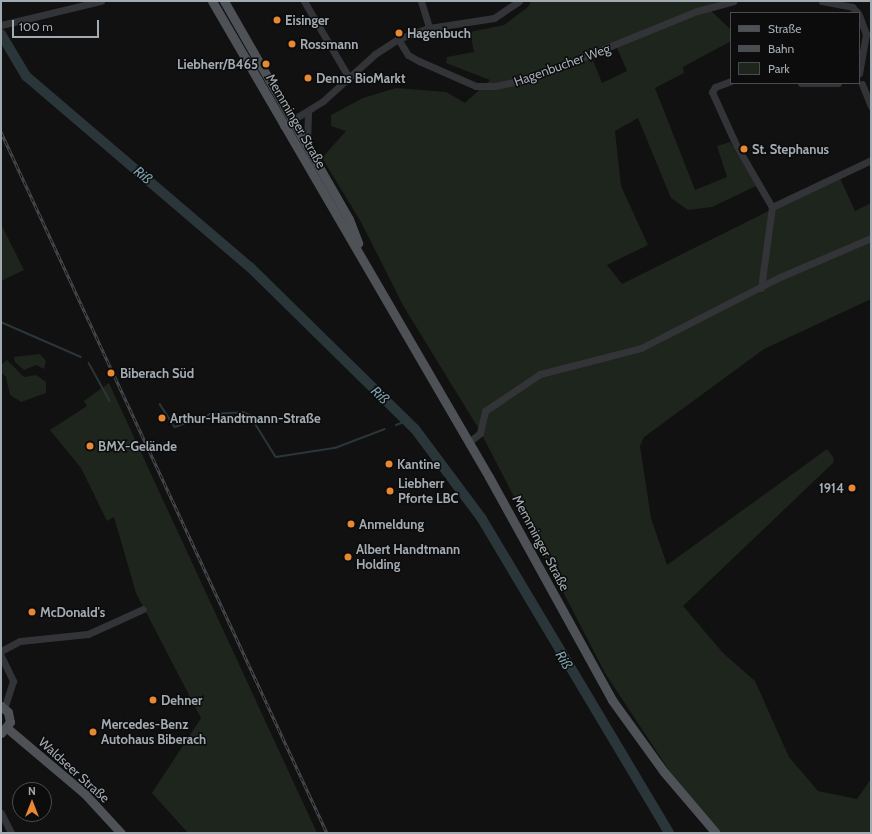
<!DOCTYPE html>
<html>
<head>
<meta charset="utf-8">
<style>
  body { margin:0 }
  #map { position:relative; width:872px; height:834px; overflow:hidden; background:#111112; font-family:Cabin,sans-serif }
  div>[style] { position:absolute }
  .green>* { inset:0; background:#1e251d }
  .stream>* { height:1.5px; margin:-0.75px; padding:0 0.75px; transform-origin:0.75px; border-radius:0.75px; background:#2b363a }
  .river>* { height:10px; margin:-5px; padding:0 5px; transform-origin:5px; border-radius:5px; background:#2b363a }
  .minor>* { height:7px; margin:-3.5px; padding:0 3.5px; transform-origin:3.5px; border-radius:3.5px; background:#323437 }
  .major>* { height:9px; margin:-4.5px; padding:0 4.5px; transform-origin:4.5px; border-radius:4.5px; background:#4e5156 }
  .rail>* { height:3px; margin-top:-1.5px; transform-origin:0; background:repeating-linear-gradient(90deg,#0c0c0d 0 4.5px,#494c50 0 9px); box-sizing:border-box; border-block:1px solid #494c50 }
  .dots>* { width:11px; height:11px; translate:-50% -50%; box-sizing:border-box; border:2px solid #0c0c0d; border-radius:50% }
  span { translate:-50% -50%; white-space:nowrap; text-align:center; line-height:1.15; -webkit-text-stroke:3px #0c0c0d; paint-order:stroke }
  .poi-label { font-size:13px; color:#a3abb2; font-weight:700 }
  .left { translate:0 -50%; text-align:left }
  .right { translate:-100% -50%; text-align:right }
  .street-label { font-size:13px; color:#a3abb2 }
  .water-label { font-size:14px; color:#7b9fac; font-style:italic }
  .frame { position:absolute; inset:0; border:2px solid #a3abb2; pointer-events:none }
  .legend { position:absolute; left:730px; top:12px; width:130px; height:72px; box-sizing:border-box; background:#0c0c0d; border:1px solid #484c4f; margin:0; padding:5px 7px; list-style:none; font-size:12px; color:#a3abb2 }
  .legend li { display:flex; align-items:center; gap:8px; height:20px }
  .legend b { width:20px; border:1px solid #484c4f }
  .north { position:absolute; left:12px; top:782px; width:40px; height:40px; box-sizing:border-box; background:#0c0c0d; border:1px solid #484c4f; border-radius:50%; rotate:0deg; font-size:11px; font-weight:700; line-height:16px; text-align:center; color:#a3abb2 }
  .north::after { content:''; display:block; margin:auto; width:14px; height:18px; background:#e88833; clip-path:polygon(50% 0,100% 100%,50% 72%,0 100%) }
  .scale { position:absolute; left:12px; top:20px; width:87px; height:18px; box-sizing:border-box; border:2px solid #a3abb2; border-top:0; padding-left:5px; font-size:12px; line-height:14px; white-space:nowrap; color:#a3abb2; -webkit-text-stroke:3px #0c0c0d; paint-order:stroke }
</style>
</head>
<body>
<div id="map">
  <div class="green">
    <div style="clip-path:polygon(evenodd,531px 1px,722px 1px,706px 6px,731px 30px,731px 41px,683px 67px,684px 73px,655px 88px,695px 190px,727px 177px,717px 146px,730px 142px,756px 186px,712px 207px,688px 210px,671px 198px,638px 118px,615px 131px,621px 186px,648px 245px,607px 265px,622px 284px,839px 176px,855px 211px,871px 203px,871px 299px,764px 349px,644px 437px,640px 446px,651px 518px,667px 565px,827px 449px,833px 457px,834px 462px,683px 606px,723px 653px,755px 681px,789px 757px,818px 791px,857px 799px,871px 779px,871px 833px,722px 833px,676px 781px,605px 673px,480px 431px,404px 307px,361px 222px,322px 158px,346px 131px,331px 126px,331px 115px,363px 98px,396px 88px,446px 92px,465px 103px,490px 80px,446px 63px,447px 57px,474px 52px,470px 32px,504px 25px,528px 7px,531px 1px,617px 48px,627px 71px,602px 83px,592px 58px,617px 48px)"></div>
    <div style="clip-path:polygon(1px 224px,24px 270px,1px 281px)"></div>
    <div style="clip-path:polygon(40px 354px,46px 361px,44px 369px,36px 365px,24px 370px,15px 362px,14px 357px)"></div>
    <div style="clip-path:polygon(7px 360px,24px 377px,36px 375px,46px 382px,46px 393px,21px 402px,10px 395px,6px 377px,1px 372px,1px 365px)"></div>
    <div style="clip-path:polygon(109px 383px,317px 833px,188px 833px,152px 793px,201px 718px,136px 593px,114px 517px,107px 521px,81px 468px,50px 430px,87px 406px,84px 401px)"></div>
  </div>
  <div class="stream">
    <div style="left:1px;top:322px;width:87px;rotate:23.6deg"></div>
    <div style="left:89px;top:363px;width:43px;rotate:61.1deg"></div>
    <div style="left:160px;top:404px;width:27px;rotate:57deg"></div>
    <div style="left:175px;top:427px;width:37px;rotate:-20deg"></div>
    <div style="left:210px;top:414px;width:33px;rotate:-3deg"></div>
    <div style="left:243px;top:412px;width:8px;rotate:23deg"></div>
    <div style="left:250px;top:415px;width:49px;rotate:58.2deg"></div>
    <div style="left:276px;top:457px;width:60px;rotate:-8.7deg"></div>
    <div style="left:335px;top:448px;width:53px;rotate:-20.8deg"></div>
    <div style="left:396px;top:425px;width:12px;rotate:-20deg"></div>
  </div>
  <div class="river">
    <div style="left:1px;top:34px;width:49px;rotate:59.2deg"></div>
    <div style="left:26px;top:76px;width:294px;rotate:40.5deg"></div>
    <div style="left:250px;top:267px;width:231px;rotate:44.5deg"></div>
    <div style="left:415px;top:429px;width:112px;rotate:53.3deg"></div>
    <div style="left:482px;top:519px;width:365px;rotate:59.2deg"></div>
  </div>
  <div class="minor">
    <div style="left:304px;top:1px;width:89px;rotate:59.7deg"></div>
    <div style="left:421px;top:1px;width:28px;rotate:73deg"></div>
    <div style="left:822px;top:1px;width:31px;rotate:11deg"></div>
    <div style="left:852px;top:7px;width:8px;rotate:45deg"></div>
    <div style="left:859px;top:15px;width:20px;rotate:70deg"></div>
    <div style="left:866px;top:34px;width:40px;rotate:100deg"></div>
    <div style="left:1px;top:25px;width:103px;rotate:-13.5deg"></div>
    <div style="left:398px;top:39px;width:19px;rotate:58deg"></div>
    <div style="left:408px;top:55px;width:13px;rotate:29deg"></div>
    <div style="left:419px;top:61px;width:62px;rotate:23.7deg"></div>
    <div style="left:476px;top:86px;width:19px"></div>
    <div style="left:495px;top:86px;width:38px;rotate:-12deg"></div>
    <div style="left:532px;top:78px;width:178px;rotate:-22.1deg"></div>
    <div style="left:697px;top:11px;width:38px;rotate:-15deg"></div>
    <div style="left:731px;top:81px;width:17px;rotate:159deg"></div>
    <div style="left:715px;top:87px;width:6px;rotate:121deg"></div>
    <div style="left:712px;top:92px;width:58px;rotate:65.6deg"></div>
    <div style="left:736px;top:145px;width:72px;rotate:59.9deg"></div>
    <div style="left:772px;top:207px;width:110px;rotate:-25.4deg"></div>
    <div style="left:801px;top:83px;width:37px"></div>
    <div style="left:862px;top:84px;width:24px;rotate:68deg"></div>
    <div style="left:283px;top:126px;width:47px;rotate:-32deg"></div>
    <div style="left:323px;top:101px;width:70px;rotate:-42.1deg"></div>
    <div style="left:375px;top:54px;width:27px;rotate:-33deg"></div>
    <div style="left:398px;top:39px;width:33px;rotate:-20deg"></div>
    <div style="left:429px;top:28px;width:66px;rotate:-8.7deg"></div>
    <div style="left:494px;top:18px;width:30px;rotate:-34deg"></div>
    <div style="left:307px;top:143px;width:31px;rotate:-88deg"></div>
    <div style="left:761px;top:288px;width:82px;rotate:-82.3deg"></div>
    <div style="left:469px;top:442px;width:14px;rotate:-39deg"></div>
    <div style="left:480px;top:433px;width:23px;rotate:-77deg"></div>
    <div style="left:485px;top:411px;width:66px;rotate:-33.9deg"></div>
    <div style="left:540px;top:374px;width:104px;rotate:-14.4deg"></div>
    <div style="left:641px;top:348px;width:156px;rotate:-27.1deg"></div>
    <div style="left:780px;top:277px;width:99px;rotate:-23.2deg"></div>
    <div style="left:1px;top:651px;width:21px;rotate:-28deg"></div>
    <div style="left:20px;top:641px;width:68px;rotate:-5.9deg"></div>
    <div style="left:88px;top:634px;width:60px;rotate:-24.4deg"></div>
    <div style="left:1px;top:656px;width:28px;rotate:64deg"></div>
    <div style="left:13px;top:681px;width:28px;rotate:108deg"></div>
    <div style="left:1px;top:813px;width:22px;rotate:63deg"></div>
  </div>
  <div class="major">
    <div style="left:212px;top:1px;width:551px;rotate:59.8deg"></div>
    <div style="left:489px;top:477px;width:255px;rotate:61.1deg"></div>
    <div style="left:612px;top:700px;width:89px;rotate:54.2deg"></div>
    <div style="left:664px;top:772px;width:80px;rotate:49.6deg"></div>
    <div style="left:224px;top:1px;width:251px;rotate:60.2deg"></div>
    <div style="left:349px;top:219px;width:26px;rotate:69deg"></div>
    <div style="left:1px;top:706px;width:9px;rotate:41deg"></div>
    <div style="left:8px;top:712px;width:10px;rotate:79deg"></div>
    <div style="left:10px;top:722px;width:14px;rotate:129deg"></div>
    <div style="left:7px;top:728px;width:102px;rotate:40.2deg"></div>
    <div style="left:85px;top:794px;width:53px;rotate:47.3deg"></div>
  </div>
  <div class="rail">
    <div style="left:1px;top:132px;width:773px;rotate:65.06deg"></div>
  </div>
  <div class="dots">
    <div style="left:277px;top:20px;background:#e88833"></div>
    <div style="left:399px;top:33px;background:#e88833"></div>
    <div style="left:292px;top:44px;background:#e88833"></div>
    <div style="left:266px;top:64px;background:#e88833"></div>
    <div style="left:308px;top:78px;background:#e88833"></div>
    <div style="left:744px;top:149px;background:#e88833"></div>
    <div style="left:111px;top:373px;background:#e88833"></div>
    <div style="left:162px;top:418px;background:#e88833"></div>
    <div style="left:90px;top:446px;background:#e88833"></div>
    <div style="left:389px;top:464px;background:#e88833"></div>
    <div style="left:852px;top:488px;background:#e88833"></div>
    <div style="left:390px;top:491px;background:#e88833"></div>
    <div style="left:351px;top:524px;background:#e88833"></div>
    <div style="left:348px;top:557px;background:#e88833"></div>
    <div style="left:32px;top:612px;background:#e88833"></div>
    <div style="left:153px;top:700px;background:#e88833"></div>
    <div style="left:93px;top:732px;background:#e88833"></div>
  </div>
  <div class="poi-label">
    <span class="left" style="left:285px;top:20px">Eisinger</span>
    <span class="left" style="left:407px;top:33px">Hagenbuch</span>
    <span class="left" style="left:300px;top:44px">Rossmann</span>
    <span class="right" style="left:258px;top:64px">Liebherr/B465</span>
    <span class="left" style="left:316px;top:78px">Denns BioMarkt</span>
    <span class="left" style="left:752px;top:149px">St. Stephanus</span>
    <span class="left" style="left:120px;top:373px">Biberach Süd</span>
    <span class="left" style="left:170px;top:418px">Arthur-Handtmann-Straße</span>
    <span class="left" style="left:98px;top:446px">BMX-Gelände</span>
    <span class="left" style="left:397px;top:464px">Kantine</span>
    <span class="left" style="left:398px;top:491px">Liebherr<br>Pforte LBC</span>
    <span class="right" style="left:844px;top:488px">1914</span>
    <span class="left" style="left:359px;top:524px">Anmeldung</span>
    <span class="left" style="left:356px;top:557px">Albert Handtmann<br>Holding</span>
    <span class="left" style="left:40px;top:612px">McDonald's</span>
    <span class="left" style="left:161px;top:700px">Dehner</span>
    <span class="left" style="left:101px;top:732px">Mercedes-Benz<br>Autohaus Biberach</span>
  </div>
  <div class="street-label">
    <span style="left:562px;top:65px;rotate:-20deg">Hagenbucher Weg</span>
    <span style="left:296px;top:121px;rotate:60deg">Memminger Straße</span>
    <span style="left:541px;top:543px;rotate:62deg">Memminger Straße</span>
    <span style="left:74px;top:770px;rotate:42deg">Waldseer Straße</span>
  </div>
  <div class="water-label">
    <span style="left:143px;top:175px;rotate:40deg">Riß</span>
    <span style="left:380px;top:395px;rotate:44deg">Riß</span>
    <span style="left:564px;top:660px;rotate:59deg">Riß</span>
  </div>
  <div class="frame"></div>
  <ul class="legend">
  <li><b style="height:5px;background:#4e5156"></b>Straße</li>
  <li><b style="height:5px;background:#494c50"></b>Bahn</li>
  <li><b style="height:11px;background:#1e251d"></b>Park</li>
  </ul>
  <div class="north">N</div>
  <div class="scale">100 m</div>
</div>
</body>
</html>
